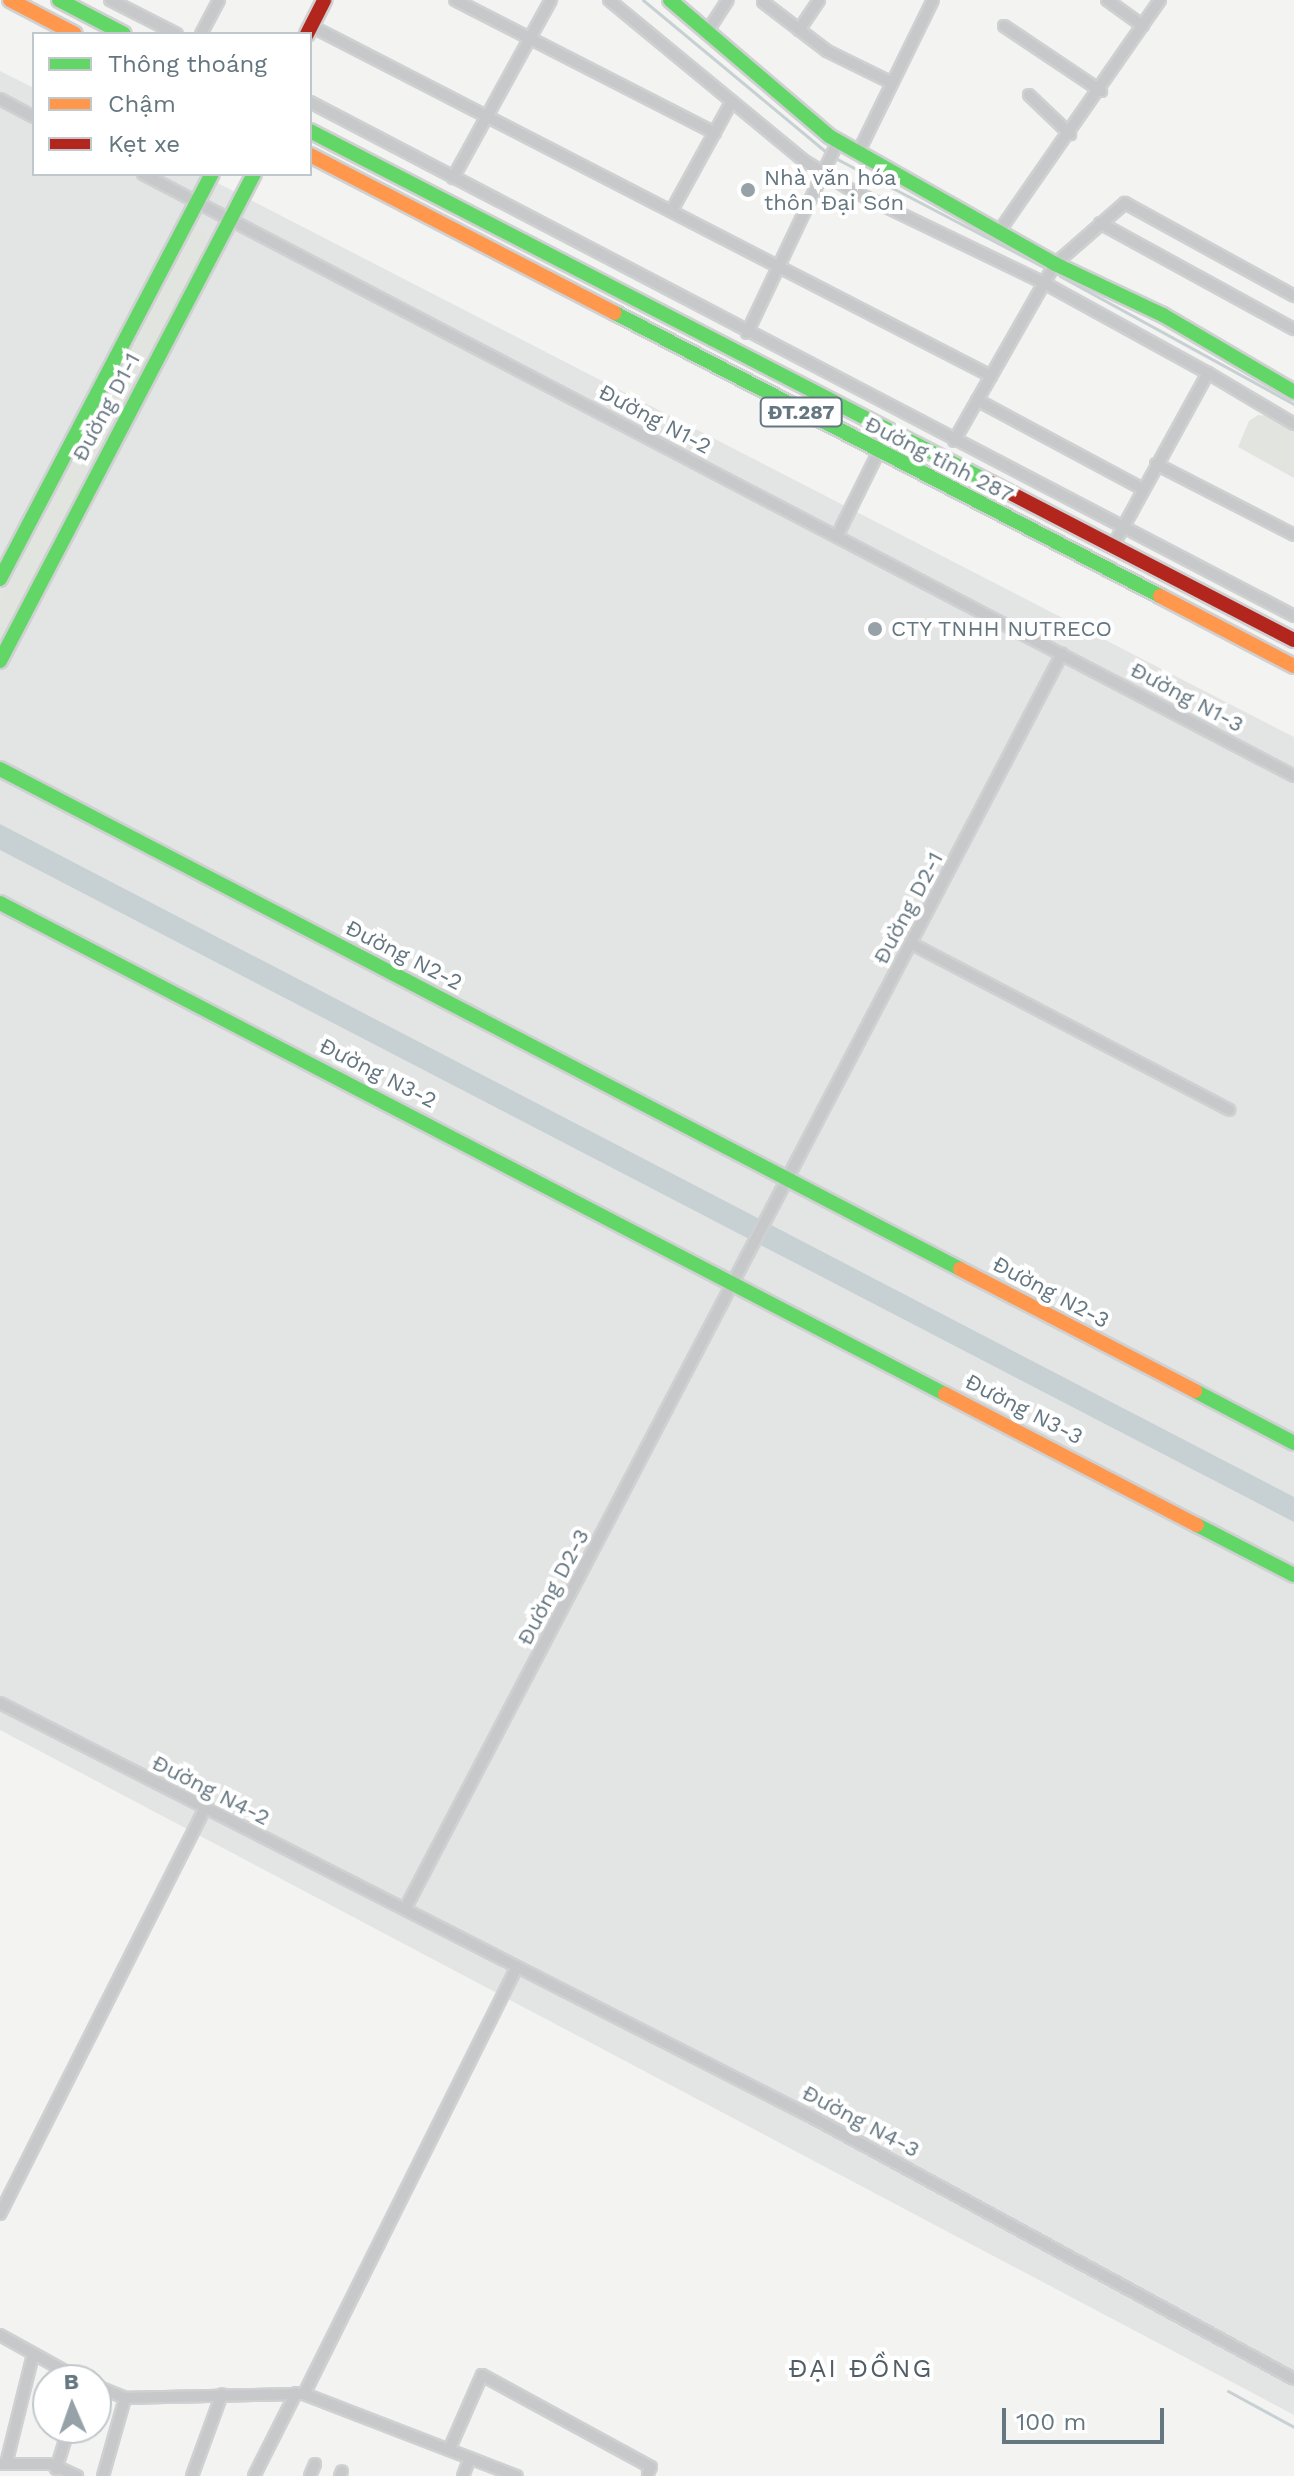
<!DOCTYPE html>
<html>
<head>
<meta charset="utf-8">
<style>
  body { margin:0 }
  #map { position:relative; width:1294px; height:2476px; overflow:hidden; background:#f3f3f1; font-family:"Work Sans",sans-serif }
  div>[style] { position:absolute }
  .built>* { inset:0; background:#e3e5e4 }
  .green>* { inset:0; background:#e2e5df }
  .water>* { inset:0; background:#c7d0d2 }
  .stream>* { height:3px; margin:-1.5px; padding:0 1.5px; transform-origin:1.5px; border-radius:1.5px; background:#c7d0d2 }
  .roads { filter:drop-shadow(2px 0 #cfd0d1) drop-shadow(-2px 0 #cfd0d1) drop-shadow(0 2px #cfd0d1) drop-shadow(0 -2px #cfd0d1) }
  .street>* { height:10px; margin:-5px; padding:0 5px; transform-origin:5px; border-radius:5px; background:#c7c8c9 }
  .fast>* { height:14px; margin:-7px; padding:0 7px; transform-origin:7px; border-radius:7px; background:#63d668 }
  .slow>* { height:14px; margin:-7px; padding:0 7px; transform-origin:7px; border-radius:7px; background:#ff974d }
  .jam>* { height:14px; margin:-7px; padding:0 7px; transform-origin:7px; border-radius:7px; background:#b3261e }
  .dots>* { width:22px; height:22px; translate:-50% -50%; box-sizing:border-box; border:4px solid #fff; border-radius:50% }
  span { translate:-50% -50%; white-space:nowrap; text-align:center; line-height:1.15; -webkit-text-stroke:8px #fff; paint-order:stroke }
  .shield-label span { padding:2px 6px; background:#fff; border:2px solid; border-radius:6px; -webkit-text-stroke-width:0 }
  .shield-label { font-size:20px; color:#647680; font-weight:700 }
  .poi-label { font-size:22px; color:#647680 }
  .left { translate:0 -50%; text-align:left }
  .street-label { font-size:22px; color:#647680 }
  .quarter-label { font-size:26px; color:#525e66; letter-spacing:2px }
  .legend { position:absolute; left:32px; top:32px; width:280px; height:144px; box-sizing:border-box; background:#fff; border:2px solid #c1c8cc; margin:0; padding:10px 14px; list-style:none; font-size:24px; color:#647680 }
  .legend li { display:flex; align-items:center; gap:16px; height:40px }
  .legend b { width:40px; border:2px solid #c1c8cc }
  .north { position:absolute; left:32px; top:2364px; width:80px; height:80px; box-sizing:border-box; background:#fff; border:2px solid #c1c8cc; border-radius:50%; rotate:358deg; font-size:22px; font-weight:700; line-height:32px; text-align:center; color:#647680 }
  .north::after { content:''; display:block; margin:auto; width:28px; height:36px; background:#96a2a8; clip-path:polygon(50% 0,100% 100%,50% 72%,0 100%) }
  .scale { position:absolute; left:1002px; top:2408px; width:162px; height:36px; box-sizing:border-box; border:4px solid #647680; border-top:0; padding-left:10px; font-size:24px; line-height:28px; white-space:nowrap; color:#647680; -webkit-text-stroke:6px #fff; paint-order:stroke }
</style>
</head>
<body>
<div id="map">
  <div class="built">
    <div style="clip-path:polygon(0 71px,34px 88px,34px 174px,200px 174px,1294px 737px,1294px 2415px,0 1730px)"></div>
  </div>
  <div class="green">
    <div style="clip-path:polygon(195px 230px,205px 232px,207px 243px,0 640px,0 601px)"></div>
    <div style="clip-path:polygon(1258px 415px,1270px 416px,1294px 430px,1294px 478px,1238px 447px,1249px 421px)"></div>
  </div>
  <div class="water">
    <div style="clip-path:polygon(0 824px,1294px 1497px,1294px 1522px,0 850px)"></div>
  </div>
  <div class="stream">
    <div style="left:643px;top:0;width:236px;rotate:39.7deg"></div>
    <div style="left:837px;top:159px;width:233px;rotate:27.6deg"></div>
    <div style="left:1060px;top:276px;width:267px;rotate:28.7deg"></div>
    <div style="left:1228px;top:2391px;width:75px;rotate:28.6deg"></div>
  </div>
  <div class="roads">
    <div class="street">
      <div style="left:110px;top:0;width:75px;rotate:26.9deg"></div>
      <div style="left:455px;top:0;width:292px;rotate:27.1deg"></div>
      <div style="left:609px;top:0;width:251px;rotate:39.5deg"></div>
      <div style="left:803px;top:160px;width:57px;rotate:32deg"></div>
      <div style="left:851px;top:190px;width:216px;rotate:25.7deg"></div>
      <div style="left:1046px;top:284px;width:185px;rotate:28.8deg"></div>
      <div style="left:1208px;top:373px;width:197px;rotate:118.8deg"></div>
      <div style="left:1107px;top:0;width:44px;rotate:35.8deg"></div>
      <div style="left:763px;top:2px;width:81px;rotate:37.4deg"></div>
      <div style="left:827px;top:51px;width:72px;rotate:26.2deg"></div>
      <div style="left:311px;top:26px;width:765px;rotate:27.24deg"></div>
      <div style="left:1004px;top:26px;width:117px;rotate:33.8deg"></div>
      <div style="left:799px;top:30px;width:36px;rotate:-56deg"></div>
      <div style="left:707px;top:32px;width:38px;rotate:-57deg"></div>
      <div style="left:201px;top:34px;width:38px;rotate:-62deg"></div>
      <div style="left:1029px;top:95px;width:57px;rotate:43.6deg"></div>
      <div style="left:0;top:99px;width:38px;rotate:28deg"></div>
      <div style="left:310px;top:102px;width:1110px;rotate:27.58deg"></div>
      <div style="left:858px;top:153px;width:170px;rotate:-63.9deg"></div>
      <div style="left:143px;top:174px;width:1299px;rotate:27.61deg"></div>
      <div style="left:453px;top:178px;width:203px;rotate:-61.2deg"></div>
      <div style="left:672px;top:210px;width:124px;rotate:-61.2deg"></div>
      <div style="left:1100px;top:223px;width:221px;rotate:28.7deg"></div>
      <div style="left:998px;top:233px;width:284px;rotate:-55.2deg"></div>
      <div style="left:747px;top:333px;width:212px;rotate:-64.6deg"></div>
      <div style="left:1208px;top:373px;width:100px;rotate:30.7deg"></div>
      <div style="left:977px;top:400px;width:188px;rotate:28.2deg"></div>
      <div style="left:954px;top:441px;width:204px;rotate:-60.3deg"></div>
      <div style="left:1055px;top:264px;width:93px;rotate:-41.1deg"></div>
      <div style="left:1125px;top:203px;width:193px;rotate:28.8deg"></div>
      <div style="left:1156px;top:464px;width:155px;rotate:27.2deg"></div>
      <div style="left:837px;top:536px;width:93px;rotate:-63.7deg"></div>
      <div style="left:912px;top:944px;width:358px;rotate:27.6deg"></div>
      <div style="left:0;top:1703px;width:909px;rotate:27.02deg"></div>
      <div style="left:810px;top:2116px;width:551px;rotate:28.52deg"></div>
      <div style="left:405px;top:1909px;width:1417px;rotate:-62.37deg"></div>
      <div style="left:0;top:2214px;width:453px;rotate:-63.2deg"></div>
      <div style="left:0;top:2335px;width:93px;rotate:29.1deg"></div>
      <div style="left:96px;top:2386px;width:31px;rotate:22deg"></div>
      <div style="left:125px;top:2398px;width:179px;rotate:-1.3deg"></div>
      <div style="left:304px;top:2394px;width:228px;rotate:21.1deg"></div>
      <div style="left:304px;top:2394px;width:477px;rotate:-63.5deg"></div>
      <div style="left:449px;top:2450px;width:82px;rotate:-66.3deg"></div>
      <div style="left:482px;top:2375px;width:192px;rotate:28.6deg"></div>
      <div style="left:651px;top:2467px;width:7px;rotate:117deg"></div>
      <div style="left:2px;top:2464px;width:49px"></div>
      <div style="left:51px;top:2464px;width:29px;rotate:25deg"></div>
      <div style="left:6px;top:2464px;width:112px;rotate:-76.1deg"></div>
      <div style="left:56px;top:2469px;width:43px;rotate:-72.4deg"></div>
      <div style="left:103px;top:2476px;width:81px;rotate:-74.2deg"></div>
      <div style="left:192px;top:2476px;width:87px;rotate:-69.9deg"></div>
      <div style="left:254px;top:2476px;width:93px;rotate:-63.2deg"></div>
      <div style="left:310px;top:2476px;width:13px;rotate:-67deg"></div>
      <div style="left:340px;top:2476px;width:5px;rotate:-68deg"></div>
      <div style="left:463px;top:2476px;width:19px;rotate:-69deg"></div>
    </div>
    <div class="fast">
      <div style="left:59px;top:0;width:73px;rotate:27.6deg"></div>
      <div style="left:670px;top:0;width:209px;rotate:40.5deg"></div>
      <div style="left:829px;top:136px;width:260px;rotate:29.5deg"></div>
      <div style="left:1055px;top:264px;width:119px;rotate:25.3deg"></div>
      <div style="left:1163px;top:315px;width:152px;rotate:30.4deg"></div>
      <div style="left:310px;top:131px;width:767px;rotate:27.33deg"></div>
      <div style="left:615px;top:313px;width:614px;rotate:27.44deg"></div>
      <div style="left:0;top:579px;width:457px;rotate:-62.4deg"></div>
      <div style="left:0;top:661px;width:549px;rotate:-62.46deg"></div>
      <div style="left:0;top:769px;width:1082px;rotate:27.51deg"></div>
      <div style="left:0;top:903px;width:1065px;rotate:27.46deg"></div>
      <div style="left:1195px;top:1391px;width:112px;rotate:27.7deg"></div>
      <div style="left:1197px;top:1525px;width:109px;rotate:27.3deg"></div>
    </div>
    <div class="slow">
      <div style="left:10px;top:0;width:73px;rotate:27.6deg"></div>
      <div style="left:310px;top:155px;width:343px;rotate:27.4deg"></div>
      <div style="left:1160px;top:596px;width:151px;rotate:27.6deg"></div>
      <div style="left:960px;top:1269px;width:265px;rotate:27.4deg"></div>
      <div style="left:945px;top:1394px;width:284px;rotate:27.5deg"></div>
    </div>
    <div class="jam">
      <div style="left:307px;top:34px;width:38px;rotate:-63deg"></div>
      <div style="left:991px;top:483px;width:341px;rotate:27.4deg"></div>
    </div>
  </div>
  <div class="dots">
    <div style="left:748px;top:190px;background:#96a2a8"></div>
    <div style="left:875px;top:629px;background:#96a2a8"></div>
  </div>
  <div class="shield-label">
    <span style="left:801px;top:412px">ĐT.287</span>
  </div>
  <div class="poi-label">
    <span class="left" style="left:764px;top:190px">Nhà văn hóa<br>thôn Đại Sơn</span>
    <span class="left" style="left:891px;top:629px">CTY TNHH NUTRECO</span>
  </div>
  <div class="street-label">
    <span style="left:106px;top:407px;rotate:-62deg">Đường D1-1</span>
    <span style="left:655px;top:419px;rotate:28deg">Đường N1-2</span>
    <span style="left:939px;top:459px;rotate:27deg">Đường tỉnh 287</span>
    <span style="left:1187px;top:697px;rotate:28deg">Đường N1-3</span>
    <span style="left:908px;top:908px;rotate:-62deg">Đường D2-1</span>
    <span style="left:404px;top:955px;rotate:27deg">Đường N2-2</span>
    <span style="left:378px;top:1073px;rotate:27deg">Đường N3-2</span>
    <span style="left:1051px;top:1292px;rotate:28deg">Đường N2-3</span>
    <span style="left:1024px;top:1409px;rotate:27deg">Đường N3-3</span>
    <span style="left:553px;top:1587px;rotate:-62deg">Đường D2-3</span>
    <span style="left:211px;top:1790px;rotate:27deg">Đường N4-2</span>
    <span style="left:861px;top:2121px;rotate:28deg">Đường N4-3</span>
  </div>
  <div class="quarter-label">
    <span style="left:861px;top:2369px">ĐẠI ĐỒNG</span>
  </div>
  <ul class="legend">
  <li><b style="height:10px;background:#63d668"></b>Thông thoáng</li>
  <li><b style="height:10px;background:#ff974d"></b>Chậm</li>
  <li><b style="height:10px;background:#b3261e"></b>Kẹt xe</li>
  </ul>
  <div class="north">B</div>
  <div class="scale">100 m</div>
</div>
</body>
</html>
